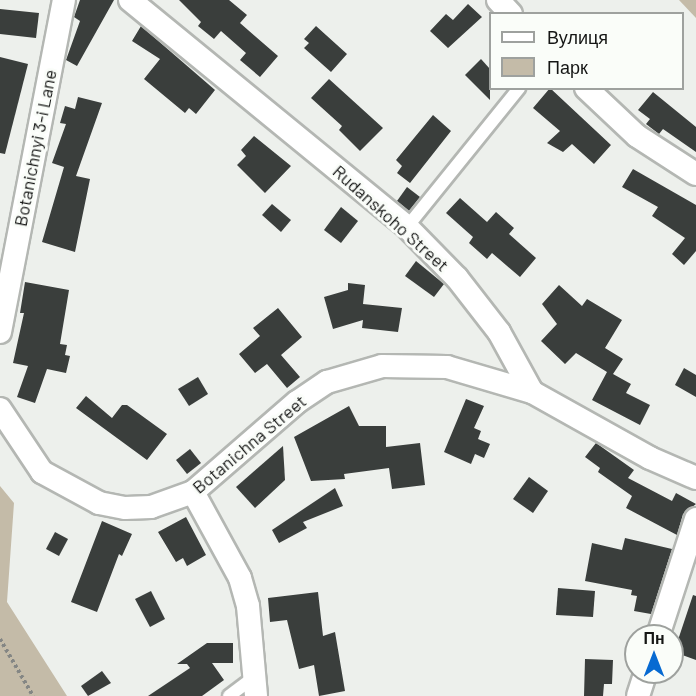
<!DOCTYPE html>
<html>
<head>
<meta charset="utf-8">
<style>
  body { margin:0 }
  #map { position:relative; width:696px; height:696px; overflow:hidden; background:#edf0ec; font-family:Barlow,sans-serif }
  div>[style] { position:absolute }
  .green>* { inset:0; background:#c4bba8 }
  .building>* { inset:0; background:#3a3e3c }
  .path>* { height:4px; margin-top:-2px; transform-origin:0; background:repeating-linear-gradient(90deg,#848684 0 3px,transparent 0 6px) }
  .roads { filter:drop-shadow(2px 0 #b4b7b3) drop-shadow(-2px 0 #b4b7b3) drop-shadow(0 2px #b4b7b3) drop-shadow(0 -2px #b4b7b3) }
  .lane>* { height:12px; margin:-6px; padding:0 6px; transform-origin:6px; border-radius:6px; background:#fff }
  .street>* { height:22px; margin:-11px; padding:0 11px; transform-origin:11px; border-radius:11px; background:#fff }
  span { translate:-50% -50%; white-space:nowrap; text-align:center; line-height:1.15; -webkit-text-stroke:6px #fafdf9; paint-order:stroke }
  .street-label { font-size:18px; color:#151615 }
  .legend { position:absolute; left:489px; top:12px; width:195px; height:78px; box-sizing:border-box; background:#fafdf9; border:2px solid #9ea19e; margin:0; padding:8px 10px; list-style:none; font-size:18px; color:#151615 }
  .legend li { display:flex; align-items:center; gap:12px; height:30px }
  .legend b { width:30px; border:2px solid #9ea19e }
  .north { position:absolute; left:624px; top:624px; width:60px; height:60px; box-sizing:border-box; background:#fafdf9; border:2px solid #9ea19e; border-radius:50%; rotate:0deg; font-size:16px; font-weight:700; line-height:24px; text-align:center; color:#151615 }
  .north::after { content:''; display:block; margin:auto; width:21px; height:27px; background:#076ad2; clip-path:polygon(50% 0,100% 100%,50% 72%,0 100%) }
</style>
</head>
<body>
<div id="map">
  <div class="green">
    <div style="clip-path:polygon(679px 0,696px 0,696px 18px)"></div>
    <div style="clip-path:polygon(0 486px,14px 503px,7px 602px,67px 696px,0 696px)"></div>
  </div>
  <div class="building">
    <div style="clip-path:polygon(80px 0,114px 0,77px 66px,66px 60px,80px 21px,74px 17px)"></div>
    <div style="clip-path:polygon(179px 0,229px 0,247px 15px,240px 23px,278px 56px,260px 77px,240px 60px,246px 53px,221px 31px,214px 39px,198px 26px,201px 22px)"></div>
    <div style="clip-path:polygon(468px 4px,482px 17px,448px 48px,430px 31px,446px 14px,453px 20px)"></div>
    <div style="clip-path:polygon(0 9px,39px 13px,36px 38px,0 34px)"></div>
    <div style="clip-path:polygon(141px 26px,215px 90px,196px 114px,189px 108px,185px 113px,144px 79px,160px 59px,132px 41px)"></div>
    <div style="clip-path:polygon(316px 26px,347px 54px,331px 72px,304px 48px,309px 43px,304px 39px)"></div>
    <div style="clip-path:polygon(0 57px,28px 64px,5px 154px,0 153px)"></div>
    <div style="clip-path:polygon(481px 59px,490px 69px,490px 100px,465px 75px)"></div>
    <div style="clip-path:polygon(329px 79px,383px 128px,360px 151px,339px 130px,342px 126px,311px 98px)"></div>
    <div style="clip-path:polygon(550px 88px,611px 145px,594px 164px,572px 144px,563px 152px,547px 143px,560px 131px,533px 108px)"></div>
    <div style="clip-path:polygon(653px 92px,696px 127px,696px 152px,663px 129px,659px 134px,646px 124px,650px 119px,638px 110px)"></div>
    <div style="clip-path:polygon(78px 97px,102px 103px,76px 176px,90px 179px,75px 252px,42px 242px,64px 167px,52px 163px,66px 124px,60px 123px,65px 106px,75px 109px)"></div>
    <div style="clip-path:polygon(433px 115px,451px 131px,410px 183px,397px 173px,402px 166px,396px 160px)"></div>
    <div style="clip-path:polygon(254px 136px,291px 166px,265px 193px,237px 165px,246px 156px,241px 150px)"></div>
    <div style="clip-path:polygon(633px 169px,696px 205px,696px 251px,684px 265px,672px 254px,685px 238px,652px 216px,658px 207px,622px 187px)"></div>
    <div style="clip-path:polygon(407px 187px,420px 197px,409px 211px,397px 201px)"></div>
    <div style="clip-path:polygon(460px 198px,487px 222px,496px 212px,514px 228px,509px 234px,536px 258px,520px 277px,492px 253px,487px 259px,469px 243px,473px 237px,446px 213px)"></div>
    <div style="clip-path:polygon(272px 204px,291px 220px,281px 232px,262px 215px)"></div>
    <div style="clip-path:polygon(341px 207px,358px 221px,341px 243px,324px 230px)"></div>
    <div style="clip-path:polygon(416px 261px,444px 284px,434px 297px,405px 276px)"></div>
    <div style="clip-path:polygon(25px 282px,69px 290px,60px 344px,67px 345px,65px 355px,70px 356px,66px 373px,47px 369px,35px 403px,17px 397px,28px 366px,13px 363px,24px 313px,20px 313px)"></div>
    <div style="clip-path:polygon(348px 283px,365px 285px,363px 304px,402px 308px,398px 332px,362px 328px,363px 320px,333px 329px,324px 297px,348px 290px)"></div>
    <div style="clip-path:polygon(559px 285px,582px 306px,587px 299px,622px 320px,605px 348px,623px 359px,613px 374px,631px 384px,626px 393px,650px 405px,640px 425px,592px 400px,607px 372px,576px 353px,565px 364px,541px 341px,557px 324px,542px 304px)"></div>
    <div style="clip-path:polygon(278px 308px,302px 337px,281px 355px,300px 377px,287px 388px,267px 364px,255px 373px,239px 354px,260px 336px,253px 328px)"></div>
    <div style="clip-path:polygon(684px 368px,696px 375px,696px 397px,675px 385px)"></div>
    <div style="clip-path:polygon(198px 377px,208px 394px,189px 406px,178px 389px)"></div>
    <div style="clip-path:polygon(86px 396px,112px 418px,122px 405px,127px 405px,167px 434px,147px 460px,76px 408px)"></div>
    <div style="clip-path:polygon(466px 399px,484px 406px,474px 428px,481px 431px,478px 439px,490px 444px,484px 458px,475px 454px,471px 464px,444px 452px)"></div>
    <div style="clip-path:polygon(349px 406px,359px 426px,386px 426px,386px 447px,420px 443px,425px 485px,392px 489px,389px 468px,344px 474px,345px 479px,311px 481px,294px 437px)"></div>
    <div style="clip-path:polygon(596px 443px,634px 470px,628px 478px,672px 501px,676px 493px,696px 504px,683px 514px,677px 535px,626px 508px,632px 496px,598px 472px,600px 468px,585px 457px)"></div>
    <div style="clip-path:polygon(283px 446px,285px 480px,255px 508px,236px 487px)"></div>
    <div style="clip-path:polygon(190px 449px,201px 463px,187px 474px,176px 460px)"></div>
    <div style="clip-path:polygon(529px 477px,548px 491px,533px 513px,513px 499px)"></div>
    <div style="clip-path:polygon(335px 488px,343px 506px,303px 522px,307px 528px,279px 543px,272px 530px)"></div>
    <div style="clip-path:polygon(186px 517px,206px 555px,187px 566px,183px 558px,176px 562px,158px 532px)"></div>
    <div style="clip-path:polygon(102px 521px,132px 534px,122px 556px,119px 554px,97px 612px,71px 602px)"></div>
    <div style="clip-path:polygon(55px 532px,68px 539px,59px 556px,46px 549px)"></div>
    <div style="clip-path:polygon(625px 538px,672px 549px,651px 614px,634px 611px,637px 596px,631px 595px,632px 590px,585px 581px,592px 543px,622px 550px)"></div>
    <div style="clip-path:polygon(558px 588px,595px 591px,593px 617px,556px 615px)"></div>
    <div style="clip-path:polygon(151px 591px,165px 619px,150px 627px,135px 599px)"></div>
    <div style="clip-path:polygon(318px 592px,323px 636px,335px 632px,345px 691px,319px 696px,314px 665px,299px 669px,287px 620px,270px 622px,268px 598px)"></div>
    <div style="clip-path:polygon(693px 595px,696px 596px,696px 660px,674px 652px)"></div>
    <div style="clip-path:polygon(207px 643px,233px 643px,233px 663px,212px 663px,224px 680px,202px 696px,148px 696px,190px 668px,187px 664px,177px 664px)"></div>
    <div style="clip-path:polygon(585px 659px,613px 660px,612px 684px,604px 684px,603px 696px,584px 696px)"></div>
    <div style="clip-path:polygon(102px 671px,111px 683px,88px 696px,81px 686px)"></div>
  </div>
  <div class="path">
    <div style="left:0;top:639px;width:66px;rotate:59.9deg"></div>
  </div>
  <div class="roads">
    <div class="lane">
      <div style="left:407px;top:227px;width:179px;rotate:-51.1deg"></div>
      <div style="left:229px;top:696px;width:30px;rotate:-37deg"></div>
    </div>
    <div class="street">
      <div style="left:130px;top:0;width:358px;rotate:39.3deg"></div>
      <div style="left:407px;top:227px;width:71px;rotate:45.6deg"></div>
      <div style="left:457px;top:278px;width:68px;rotate:52.1deg"></div>
      <div style="left:499px;top:332px;width:68px;rotate:61.2deg"></div>
      <div style="left:498px;top:0;width:19px;rotate:47deg"></div>
      <div style="left:586px;top:88px;width:70px;rotate:43.3deg"></div>
      <div style="left:637px;top:136px;width:70px;rotate:32.8deg"></div>
      <div style="left:0;top:332px;width:338px;rotate:-79.1deg"></div>
      <div style="left:0;top:409px;width:76px;rotate:56.3deg"></div>
      <div style="left:42px;top:472px;width:65px;rotate:28.5deg"></div>
      <div style="left:99px;top:503px;width:26px;rotate:11deg"></div>
      <div style="left:125px;top:508px;width:26px;rotate:-2deg"></div>
      <div style="left:151px;top:507px;width:45px;rotate:-19.7deg"></div>
      <div style="left:193px;top:492px;width:138px;rotate:-40.9deg"></div>
      <div style="left:297px;top:402px;width:36px;rotate:-34deg"></div>
      <div style="left:327px;top:382px;width:57px;rotate:-16.2deg"></div>
      <div style="left:382px;top:366px;width:65px;rotate:0.9deg"></div>
      <div style="left:447px;top:367px;width:89px;rotate:16.4deg"></div>
      <div style="left:532px;top:392px;width:135px;rotate:29.2deg"></div>
      <div style="left:650px;top:458px;width:50px;rotate:23.5deg"></div>
      <div style="left:193px;top:492px;width:98px;rotate:61.3deg"></div>
      <div style="left:240px;top:578px;width:29px;rotate:74deg"></div>
      <div style="left:248px;top:606px;width:90px;rotate:84.9deg"></div>
      <div style="left:658px;top:636px;width:123px;rotate:-72deg"></div>
      <div style="left:638px;top:696px;width:25px;rotate:-72deg"></div>
    </div>
  </div>
  <div class="street-label">
    <span style="left:35px;top:148px;rotate:-79deg">Botanichnyi 3-i Lane</span>
    <span style="left:391px;top:218px;rotate:42deg">Rudanskoho Street</span>
    <span style="left:249px;top:444px;rotate:-40deg">Botanichna Street</span>
  </div>
  <ul class="legend">
  <li><b style="height:8px;background:#fff"></b>Вулиця</li>
  <li><b style="height:16px;background:#c4bba8"></b>Парк</li>
  </ul>
  <div class="north">Пн</div>
</div>
</body>
</html>
